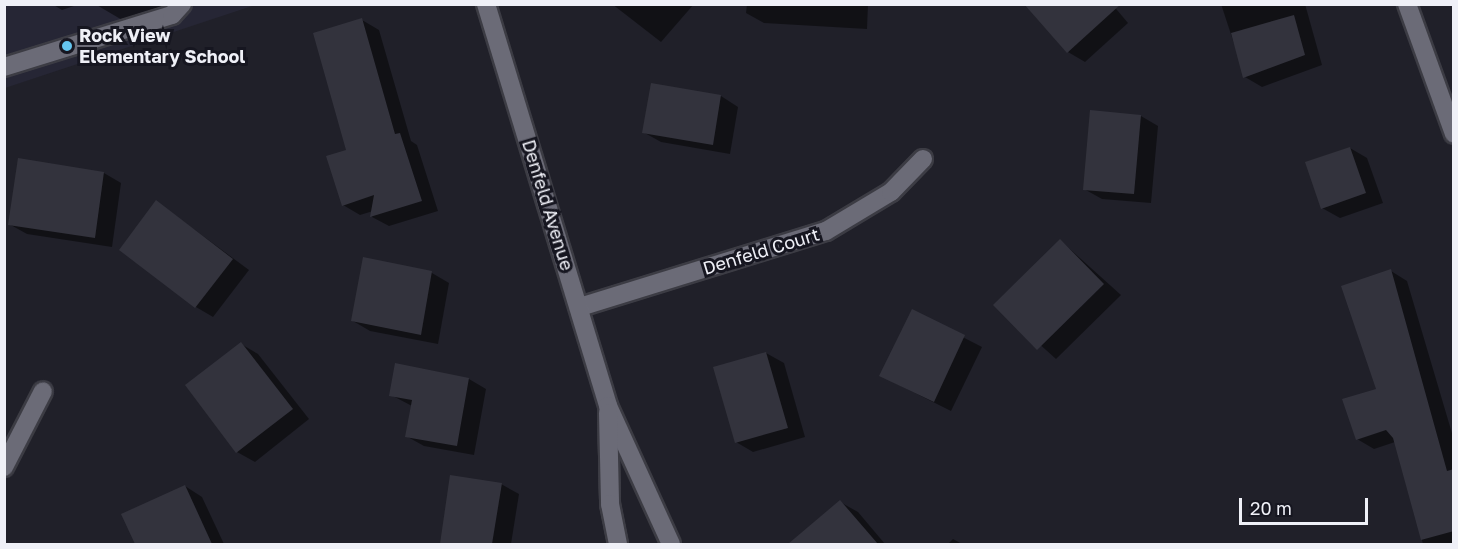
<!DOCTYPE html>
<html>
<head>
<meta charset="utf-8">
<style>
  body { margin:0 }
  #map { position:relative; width:1458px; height:549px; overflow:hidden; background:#202029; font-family:"Golos Text",sans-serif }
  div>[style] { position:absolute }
  .built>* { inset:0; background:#262635 }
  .shadow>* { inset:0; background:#0007 }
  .building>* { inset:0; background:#33333d }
  .roads { filter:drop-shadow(2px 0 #3c3c44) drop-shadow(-2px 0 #3c3c44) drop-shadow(0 2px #3c3c44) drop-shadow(0 -2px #3c3c44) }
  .service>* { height:18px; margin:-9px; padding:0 9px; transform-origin:9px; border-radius:9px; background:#6b6b77 }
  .minor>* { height:18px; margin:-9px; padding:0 9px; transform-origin:9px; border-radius:9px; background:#6b6b77 }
  .tertiary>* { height:18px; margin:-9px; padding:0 9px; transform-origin:9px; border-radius:9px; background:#6b6b77 }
  .dots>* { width:16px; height:16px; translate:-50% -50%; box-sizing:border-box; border:3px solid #161620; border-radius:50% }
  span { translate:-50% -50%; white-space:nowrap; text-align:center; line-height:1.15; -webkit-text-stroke:6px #161620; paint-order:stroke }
  .poi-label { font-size:18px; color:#eff0f7; font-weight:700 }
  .left { translate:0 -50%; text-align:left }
  .street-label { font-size:18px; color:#eff0f7 }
  .frame { position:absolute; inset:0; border:6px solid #eff0f7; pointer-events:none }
  .scale { position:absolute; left:1239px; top:498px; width:129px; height:27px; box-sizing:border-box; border:3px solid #eff0f7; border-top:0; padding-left:8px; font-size:18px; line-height:21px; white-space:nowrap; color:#eff0f7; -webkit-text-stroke:4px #161620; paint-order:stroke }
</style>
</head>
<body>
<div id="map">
  <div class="built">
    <div style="clip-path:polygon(5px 4px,255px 5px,5px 88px)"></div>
  </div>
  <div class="shadow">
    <div style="clip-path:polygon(52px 4px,80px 4px,62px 10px)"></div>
    <div style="clip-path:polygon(164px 4px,168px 16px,134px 27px,95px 4px)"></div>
    <div style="clip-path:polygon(612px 4px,694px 4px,661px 42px)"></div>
    <div style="clip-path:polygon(747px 4px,868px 4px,867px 29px,764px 23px,746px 13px)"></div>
    <div style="clip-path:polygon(1112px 4px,1128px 23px,1085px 62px,1068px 52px)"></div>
    <div style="clip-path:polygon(1221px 4px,1305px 4px,1322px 65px,1262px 87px,1245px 77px)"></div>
    <div style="clip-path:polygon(362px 20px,379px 30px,411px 141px,417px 145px,438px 211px,389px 226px,372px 217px,373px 211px,360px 215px,343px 205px)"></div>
    <div style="clip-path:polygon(652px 84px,721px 96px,738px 107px,730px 154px,661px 142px,643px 132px)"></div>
    <div style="clip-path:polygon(1141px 116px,1158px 126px,1151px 203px,1102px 199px,1084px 189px)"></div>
    <div style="clip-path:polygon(1350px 148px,1367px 158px,1383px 203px,1340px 218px,1322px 208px)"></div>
    <div style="clip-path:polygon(19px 160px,104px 173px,121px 183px,112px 247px,27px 234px,9px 224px)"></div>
    <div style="clip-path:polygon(157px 202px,249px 270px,213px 317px,196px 307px)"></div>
    <div style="clip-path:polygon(1061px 241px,1121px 295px,1056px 359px,996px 305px)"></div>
    <div style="clip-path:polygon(364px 259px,432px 273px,449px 283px,438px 344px,370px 331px,353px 321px)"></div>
    <div style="clip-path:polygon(1391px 271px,1407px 281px,1454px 440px,1454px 544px,1423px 544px,1395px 442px,1374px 449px,1357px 439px,1378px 390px)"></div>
    <div style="clip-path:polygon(912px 311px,982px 347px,951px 411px,881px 376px)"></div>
    <div style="clip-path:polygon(241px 344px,258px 354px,309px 419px,255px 462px,237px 452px)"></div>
    <div style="clip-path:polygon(766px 353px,784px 363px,805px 437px,753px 452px,736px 442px)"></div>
    <div style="clip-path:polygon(469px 379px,486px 389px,474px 455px,424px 446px,406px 436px,412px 406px,391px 395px)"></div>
    <div style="clip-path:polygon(452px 477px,501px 484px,519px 494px,511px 544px,441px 544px)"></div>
    <div style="clip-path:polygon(185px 486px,202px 497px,224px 544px,137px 544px,123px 515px)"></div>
    <div style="clip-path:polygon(840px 502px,858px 512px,885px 544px,790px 544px)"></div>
    <div style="clip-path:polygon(953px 539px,962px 544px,948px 544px)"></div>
  </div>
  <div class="building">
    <div style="clip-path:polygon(1024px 4px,1121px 4px,1067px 53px)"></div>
    <div style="clip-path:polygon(1294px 15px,1305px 55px,1243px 78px,1231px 33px)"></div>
    <div style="clip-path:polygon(362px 18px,395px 134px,400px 133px,422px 201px,370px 217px,374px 195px,342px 206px,326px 156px,346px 150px,313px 33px)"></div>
    <div style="clip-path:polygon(651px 83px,721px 95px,713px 145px,642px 133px)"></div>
    <div style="clip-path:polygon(1090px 110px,1141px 115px,1134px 194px,1083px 190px)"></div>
    <div style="clip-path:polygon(1350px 147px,1366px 193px,1321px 209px,1305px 162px)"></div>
    <div style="clip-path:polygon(18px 158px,104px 172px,95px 238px,8px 225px)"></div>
    <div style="clip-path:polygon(156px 200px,233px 259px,195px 308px,119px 250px)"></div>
    <div style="clip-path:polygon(1060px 239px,1104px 284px,1037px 350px,993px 305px)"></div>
    <div style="clip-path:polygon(363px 257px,432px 271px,421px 335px,351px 321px)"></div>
    <div style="clip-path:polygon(1391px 269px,1447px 471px,1454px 469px,1454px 531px,1421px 540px,1393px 438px,1386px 430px,1356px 440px,1342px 399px,1376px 389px,1341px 286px)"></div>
    <div style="clip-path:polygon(912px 309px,965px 335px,934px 402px,879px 376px)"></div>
    <div style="clip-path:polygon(241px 342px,293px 409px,236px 453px,185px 385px)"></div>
    <div style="clip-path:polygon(766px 352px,788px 428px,735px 443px,713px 367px)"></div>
    <div style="clip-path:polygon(395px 363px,469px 378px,457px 446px,405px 437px,412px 400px,389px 396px)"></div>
    <div style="clip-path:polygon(450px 475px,502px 483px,492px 544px,440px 544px)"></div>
    <div style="clip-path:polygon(185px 485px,212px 544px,135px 544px,121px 514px)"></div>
    <div style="clip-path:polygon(840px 500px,878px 544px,788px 544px)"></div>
  </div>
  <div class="roads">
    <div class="service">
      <div style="left:4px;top:67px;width:176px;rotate:-17.2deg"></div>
      <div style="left:172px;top:15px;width:15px;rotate:-48deg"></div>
    </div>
    <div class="minor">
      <div style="left:1407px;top:4px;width:138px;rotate:70.1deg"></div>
      <div style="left:580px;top:307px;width:257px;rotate:-17.2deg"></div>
      <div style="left:826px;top:231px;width:76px;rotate:-31deg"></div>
      <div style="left:891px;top:192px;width:46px;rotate:-45.9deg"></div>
      <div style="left:4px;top:467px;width:85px;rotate:-62.8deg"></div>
    </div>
    <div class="tertiary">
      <div style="left:486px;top:4px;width:420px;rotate:73.1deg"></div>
      <div style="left:608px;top:406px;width:152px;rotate:65.5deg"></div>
      <div style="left:608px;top:413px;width:91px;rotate:88.7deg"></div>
      <div style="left:610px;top:504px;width:41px;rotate:78.7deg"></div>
    </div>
  </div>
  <div class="dots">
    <div style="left:67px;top:46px;background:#65c5ef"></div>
  </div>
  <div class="poi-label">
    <span class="left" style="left:79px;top:46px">Rock View<br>Elementary School</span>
  </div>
  <div class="street-label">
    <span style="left:548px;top:205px;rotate:73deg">Denfeld Avenue</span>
    <span style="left:761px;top:251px;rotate:-17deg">Denfeld Court</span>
  </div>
  <div class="frame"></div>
  <div class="scale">20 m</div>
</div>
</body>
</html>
